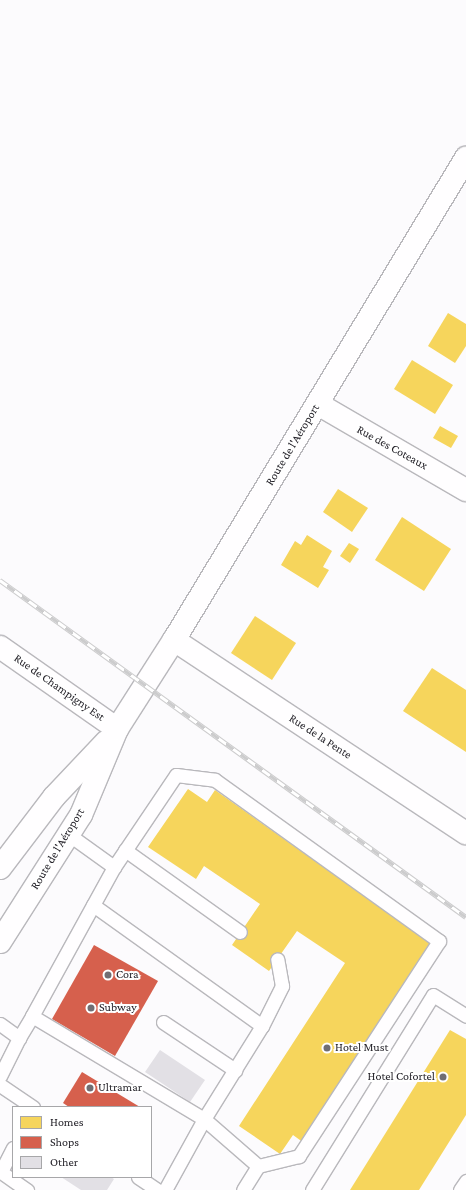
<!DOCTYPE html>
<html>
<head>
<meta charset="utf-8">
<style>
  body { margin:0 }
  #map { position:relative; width:466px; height:1190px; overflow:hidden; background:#fcfbfd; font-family:"Crimson Pro",serif }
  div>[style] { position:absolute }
  .homes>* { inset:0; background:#f6d55c }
  .shops>* { inset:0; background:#d6604d }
  .building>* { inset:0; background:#e2e0e5 }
  .roads { filter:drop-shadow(1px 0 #b9b8bc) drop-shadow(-1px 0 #b9b8bc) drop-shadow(0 1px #b9b8bc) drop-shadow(0 -1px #b9b8bc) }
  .lane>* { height:13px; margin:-6.5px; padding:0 6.5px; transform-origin:6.5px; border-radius:6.5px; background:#fffeff }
  .street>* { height:22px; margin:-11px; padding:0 11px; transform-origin:11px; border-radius:11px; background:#fffeff }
  .secondary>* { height:22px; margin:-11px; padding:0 11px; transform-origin:11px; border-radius:11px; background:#fffeff }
  .rail>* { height:4.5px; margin-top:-2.25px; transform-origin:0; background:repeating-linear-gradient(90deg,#fff 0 9px,#cccccd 0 18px); box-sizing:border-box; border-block:1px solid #cccccd }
  .dots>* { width:11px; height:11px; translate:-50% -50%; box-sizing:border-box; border:2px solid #fff; border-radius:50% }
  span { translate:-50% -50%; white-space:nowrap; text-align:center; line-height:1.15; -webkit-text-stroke:4px #fff; paint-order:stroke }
  .street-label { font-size:12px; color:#242229 }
  .poi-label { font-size:12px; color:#242229 }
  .left { translate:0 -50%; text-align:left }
  .right { translate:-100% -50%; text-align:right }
  .legend { position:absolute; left:12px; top:1106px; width:140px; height:72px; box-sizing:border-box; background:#fff; border:1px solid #a7a7a9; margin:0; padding:5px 7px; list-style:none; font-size:12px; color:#242229 }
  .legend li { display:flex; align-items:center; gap:8px; height:20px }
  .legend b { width:20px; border:1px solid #a7a7a9 }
</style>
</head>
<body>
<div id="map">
  <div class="homes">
    <div style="clip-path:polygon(448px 313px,466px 324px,466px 346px,455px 363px,428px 346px)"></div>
    <div style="clip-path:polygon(412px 360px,453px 385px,435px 414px,394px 389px)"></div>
    <div style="clip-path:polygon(440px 426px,458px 436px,451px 448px,433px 438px)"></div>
    <div style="clip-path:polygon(338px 489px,368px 508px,352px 532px,323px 512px)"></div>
    <div style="clip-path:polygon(402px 517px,451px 549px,424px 591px,375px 560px)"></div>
    <div style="clip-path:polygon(307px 535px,332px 551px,323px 567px,329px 570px,318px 588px,281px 565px,295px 541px,301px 545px)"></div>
    <div style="clip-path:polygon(349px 543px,359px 549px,350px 563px,340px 556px)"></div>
    <div style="clip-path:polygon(255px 616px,296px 643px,272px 680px,231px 653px)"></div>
    <div style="clip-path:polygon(432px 668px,466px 690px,466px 752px,403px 711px)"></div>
    <div style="clip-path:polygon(188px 789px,207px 802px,215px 790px,432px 944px,304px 1143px,293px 1135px,280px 1154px,239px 1126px,345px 963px,297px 931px,269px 971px,232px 945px,260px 904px,204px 866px,196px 879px,148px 847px)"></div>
    <div style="clip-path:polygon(450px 1030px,466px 1039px,466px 1115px,419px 1190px,350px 1190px)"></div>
  </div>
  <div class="shops">
    <div style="clip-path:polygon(94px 945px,158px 981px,115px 1056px,52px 1019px)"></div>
    <div style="clip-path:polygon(82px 1072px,140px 1107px,69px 1107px,63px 1103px)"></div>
  </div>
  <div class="building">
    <div style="clip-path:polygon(160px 1050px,205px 1080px,190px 1102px,145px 1072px)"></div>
    <div style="clip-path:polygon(61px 1177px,111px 1177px,114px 1179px,107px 1190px,81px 1190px)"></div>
  </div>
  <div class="roads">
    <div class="lane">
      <div style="left:68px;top:834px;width:57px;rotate:35.7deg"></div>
      <div style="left:114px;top:867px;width:111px;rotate:-56deg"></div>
      <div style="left:176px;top:775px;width:39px;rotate:7deg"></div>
      <div style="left:215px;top:780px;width:276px;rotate:35.7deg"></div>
      <div style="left:439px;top:941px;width:257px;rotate:123.1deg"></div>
      <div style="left:299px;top:1156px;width:42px;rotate:166.3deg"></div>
      <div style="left:258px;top:1166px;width:28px;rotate:122deg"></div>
      <div style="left:125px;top:850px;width:141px;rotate:35.5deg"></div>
      <div style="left:93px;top:905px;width:208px;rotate:35.6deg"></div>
      <div style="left:262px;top:1026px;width:45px;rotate:-63.4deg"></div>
      <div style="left:282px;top:986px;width:27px;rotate:-100deg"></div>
      <div style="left:32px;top:1016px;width:170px;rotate:-61.2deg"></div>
      <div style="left:163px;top:1022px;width:87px;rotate:33.7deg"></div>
      <div style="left:0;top:1024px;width:24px;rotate:36deg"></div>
      <div style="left:19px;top:1038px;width:26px;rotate:-59deg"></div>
      <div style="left:32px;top:1016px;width:200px;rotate:30.9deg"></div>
      <div style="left:204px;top:1119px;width:72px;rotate:41deg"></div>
      <div style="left:0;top:1076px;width:42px;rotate:-63.4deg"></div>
      <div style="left:0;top:1085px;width:40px;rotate:34deg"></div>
      <div style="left:13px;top:1148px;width:27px;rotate:117deg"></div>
      <div style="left:1px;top:1172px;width:32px;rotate:35deg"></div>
      <div style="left:138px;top:1177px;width:23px;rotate:34deg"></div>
      <div style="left:165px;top:1190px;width:81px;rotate:-61.2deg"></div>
      <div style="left:204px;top:1119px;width:110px;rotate:-58.1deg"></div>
      <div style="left:312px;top:1190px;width:229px;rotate:-58.2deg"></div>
      <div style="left:433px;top:995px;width:39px;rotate:32deg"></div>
      <div style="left:460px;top:1190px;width:11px;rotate:-56deg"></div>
    </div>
    <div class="street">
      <div style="left:318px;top:404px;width:171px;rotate:30.2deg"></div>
      <div style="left:174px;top:640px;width:350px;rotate:33.5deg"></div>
      <div style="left:0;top:647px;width:143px;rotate:35deg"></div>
    </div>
    <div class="secondary">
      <div style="left:0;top:868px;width:89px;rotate:-52.7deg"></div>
      <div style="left:54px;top:797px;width:76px;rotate:-46.6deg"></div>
      <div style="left:0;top:942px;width:151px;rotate:-57.5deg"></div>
      <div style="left:81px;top:815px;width:93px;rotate:-67.3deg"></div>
      <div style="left:117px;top:729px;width:106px;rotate:-57.4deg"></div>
      <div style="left:174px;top:640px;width:564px;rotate:-58.79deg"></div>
    </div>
  </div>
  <div class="rail">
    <div style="left:0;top:580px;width:575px;rotate:35.87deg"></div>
  </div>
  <div class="dots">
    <div style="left:108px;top:975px;background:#706e73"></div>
    <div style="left:91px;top:1008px;background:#706e73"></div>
    <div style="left:327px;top:1048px;background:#706e73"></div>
    <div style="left:443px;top:1077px;background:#706e73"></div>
    <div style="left:90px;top:1088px;background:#706e73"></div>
  </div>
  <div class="street-label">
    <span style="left:293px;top:445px;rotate:-59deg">Route de l'Aéroport</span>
    <span style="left:392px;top:448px;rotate:29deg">Rue des Coteaux</span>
    <span style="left:59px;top:688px;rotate:35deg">Rue de Champigny Est</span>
    <span style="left:320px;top:737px;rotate:33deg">Rue de la Pente</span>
    <span style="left:58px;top:849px;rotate:-59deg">Route de l'Aéroport</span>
  </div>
  <div class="poi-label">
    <span class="left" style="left:116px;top:975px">Cora</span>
    <span class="left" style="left:99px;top:1008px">Subway</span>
    <span class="left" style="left:335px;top:1048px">Hotel Must</span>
    <span class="right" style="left:435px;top:1077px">Hotel Cofortel</span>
    <span class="left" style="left:98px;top:1088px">Ultramar</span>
  </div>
  <ul class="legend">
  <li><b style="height:11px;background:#f6d55c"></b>Homes</li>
  <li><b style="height:11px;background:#d6604d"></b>Shops</li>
  <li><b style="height:11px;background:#e2e0e5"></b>Other</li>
  </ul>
</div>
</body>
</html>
